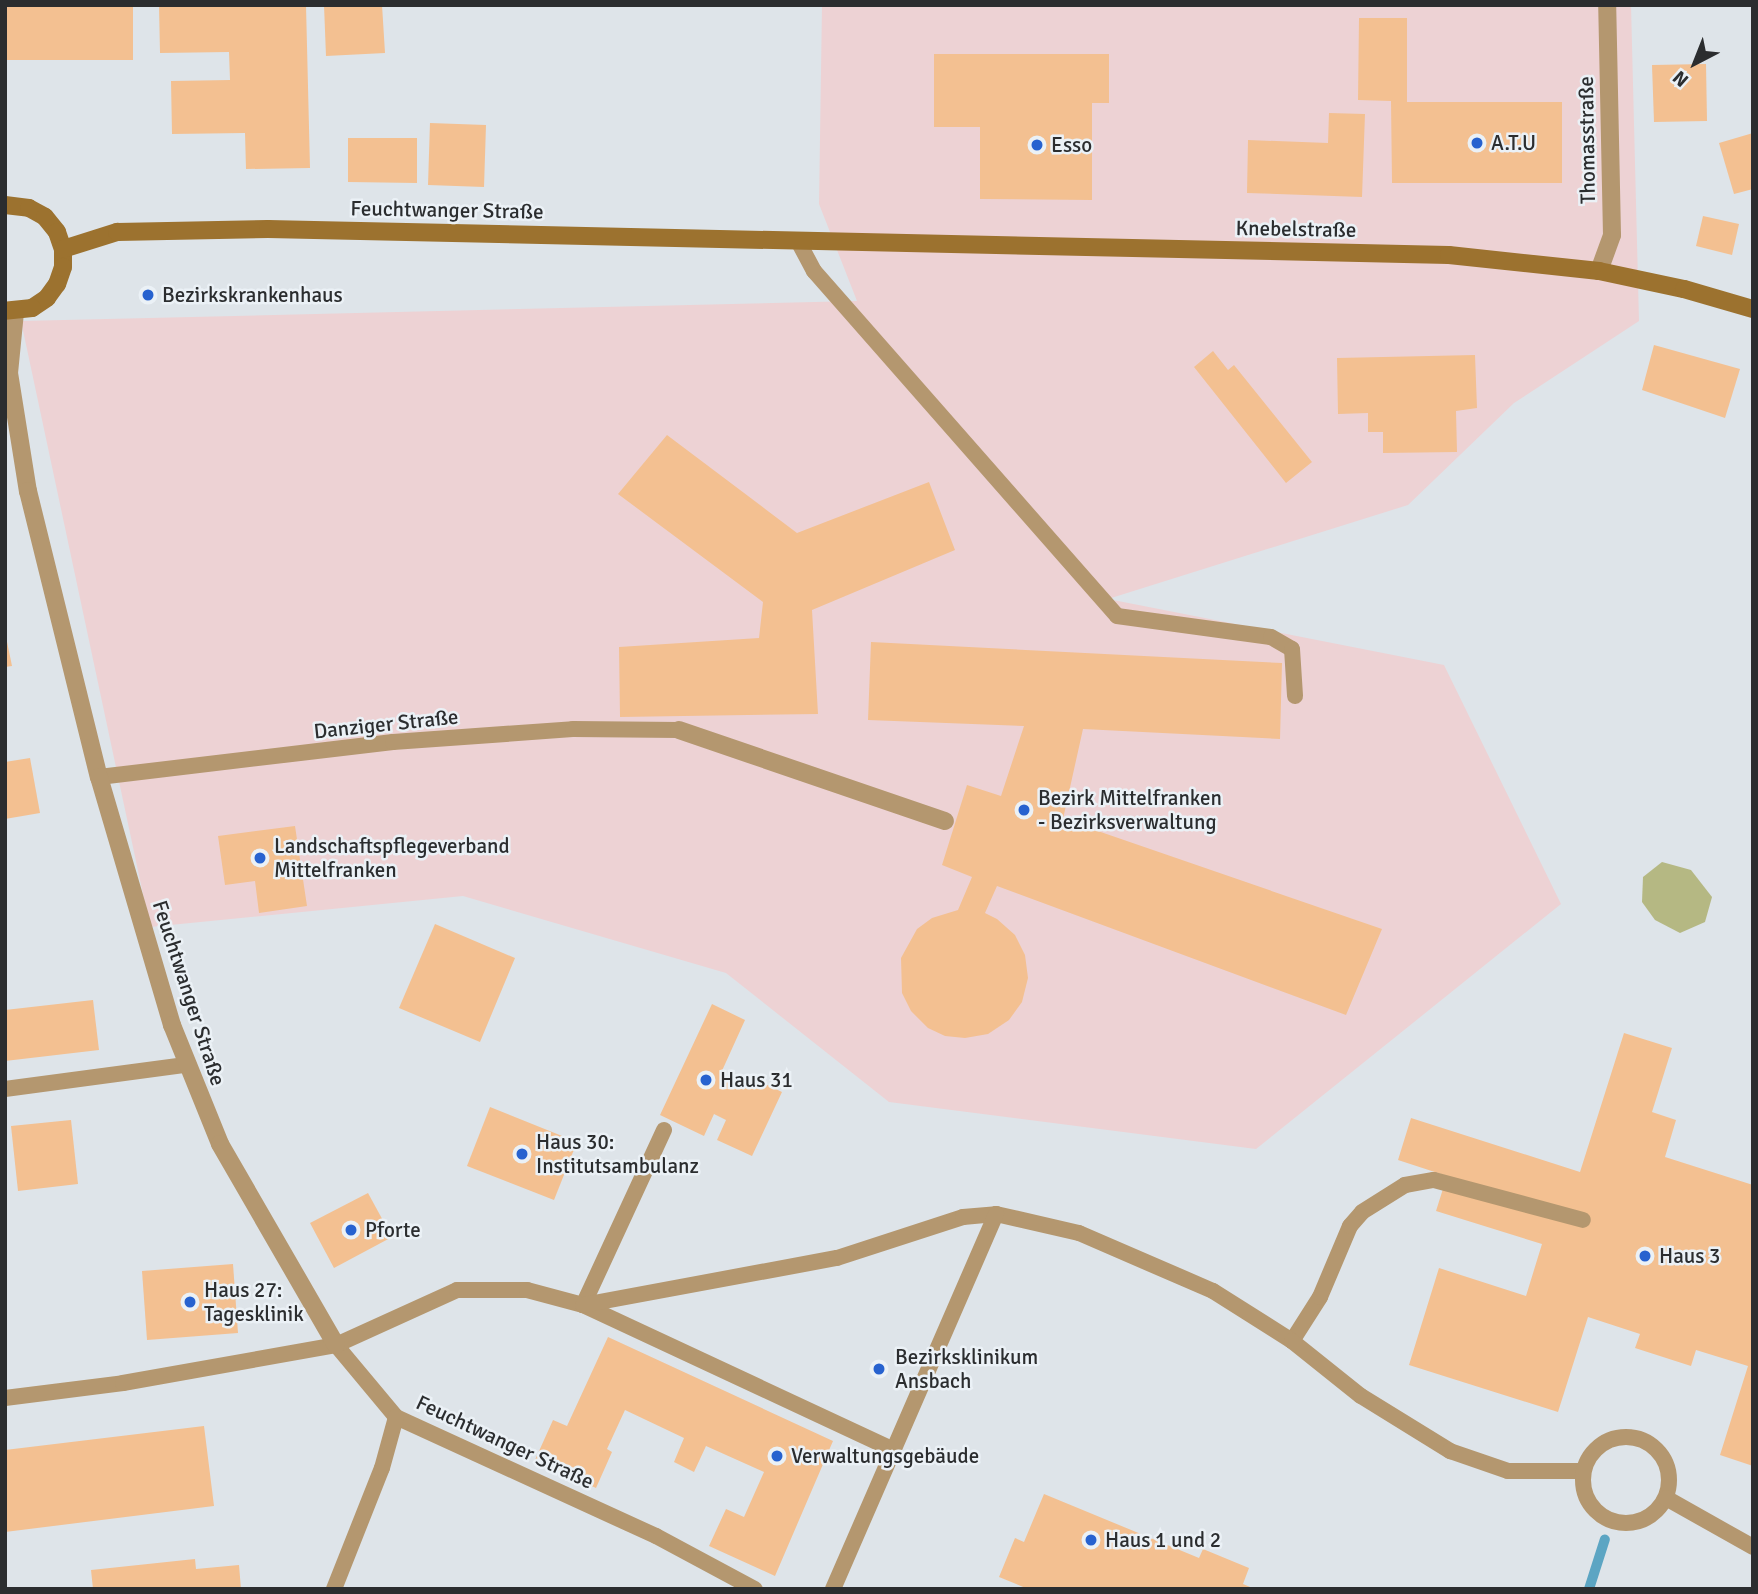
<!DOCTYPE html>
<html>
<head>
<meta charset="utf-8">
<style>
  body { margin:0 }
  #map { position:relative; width:1758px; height:1594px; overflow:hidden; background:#dee4e9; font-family:Signika,sans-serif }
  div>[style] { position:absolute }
  .commercial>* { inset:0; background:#edd2d4 }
  .green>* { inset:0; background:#b5b883 }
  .stream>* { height:10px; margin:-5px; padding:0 5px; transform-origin:5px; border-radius:5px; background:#5ca5c3 }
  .building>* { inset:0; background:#f3c091 }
  .lane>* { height:16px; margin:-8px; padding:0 8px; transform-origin:8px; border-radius:8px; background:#b4976f }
  .lane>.ring { margin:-8px; padding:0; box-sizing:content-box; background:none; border:16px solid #b4976f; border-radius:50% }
  .street>* { height:18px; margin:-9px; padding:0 9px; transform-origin:9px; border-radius:9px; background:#b4976f }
  .secondary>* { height:18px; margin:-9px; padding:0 9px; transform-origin:9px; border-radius:9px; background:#9c722f }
  .dots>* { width:19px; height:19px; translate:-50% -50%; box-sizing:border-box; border:4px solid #ebf1f6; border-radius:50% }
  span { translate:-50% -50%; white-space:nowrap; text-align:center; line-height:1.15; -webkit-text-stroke:5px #ebf1f6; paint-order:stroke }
  .street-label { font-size:21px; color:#2b2d2f }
  .poi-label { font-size:21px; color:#2b2d2f }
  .left { translate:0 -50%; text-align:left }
  .frame { position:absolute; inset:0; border:7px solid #2b2d2f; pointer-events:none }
  .north { position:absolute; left:1660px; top:28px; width:70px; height:70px; -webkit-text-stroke:5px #ebf1f6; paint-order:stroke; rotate:222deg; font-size:19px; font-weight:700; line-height:28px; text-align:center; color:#2b2d2f }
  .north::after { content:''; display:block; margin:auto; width:24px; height:32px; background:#2b2d2f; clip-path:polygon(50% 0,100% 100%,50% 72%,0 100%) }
</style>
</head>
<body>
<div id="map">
  <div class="commercial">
    <div style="clip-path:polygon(822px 5px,1631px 5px,1639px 321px,1514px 403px,1408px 505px,1108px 599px,1444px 665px,1561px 904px,1256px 1149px,889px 1102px,726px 973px,463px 896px,150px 927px,21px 321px,857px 301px,819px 204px)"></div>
  </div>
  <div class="green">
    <div style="clip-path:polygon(1662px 862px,1691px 870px,1712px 897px,1705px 922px,1680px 933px,1655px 920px,1642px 902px,1643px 877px)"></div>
  </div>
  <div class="stream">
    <div style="left:1589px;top:1589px;width:52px;rotate:-72.3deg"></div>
  </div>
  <div class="building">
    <div style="clip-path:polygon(5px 5px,133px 5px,133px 60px,5px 60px)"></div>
    <div style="clip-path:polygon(159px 5px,306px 5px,310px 168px,246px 169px,245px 133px,172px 134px,171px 81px,230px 80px,229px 52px,160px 53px)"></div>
    <div style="clip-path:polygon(324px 5px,382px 5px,385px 53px,326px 56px)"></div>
    <div style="clip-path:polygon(1359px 18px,1407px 18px,1407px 102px,1562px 102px,1562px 183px,1392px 183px,1391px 101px,1358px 100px)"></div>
    <div style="clip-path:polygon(934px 54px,1109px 54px,1109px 103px,1092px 103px,1092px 200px,980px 199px,980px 127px,934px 127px)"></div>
    <div style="clip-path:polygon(1706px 64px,1707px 121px,1654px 122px,1652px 65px)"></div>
    <div style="clip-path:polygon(1329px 113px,1365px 114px,1362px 197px,1247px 193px,1248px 140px,1328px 143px)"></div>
    <div style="clip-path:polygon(430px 123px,486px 125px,484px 187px,428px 185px)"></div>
    <div style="clip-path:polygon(1753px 133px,1753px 189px,1734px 194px,1719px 143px)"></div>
    <div style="clip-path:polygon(348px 138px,417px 138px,417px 183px,348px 182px)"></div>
    <div style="clip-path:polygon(1703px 216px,1739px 224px,1732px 255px,1696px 246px)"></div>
    <div style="clip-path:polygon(1654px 345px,1740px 369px,1725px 418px,1642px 390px)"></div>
    <div style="clip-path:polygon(1213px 351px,1228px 370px,1234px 365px,1312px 462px,1286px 483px,1194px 367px)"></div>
    <div style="clip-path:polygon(1475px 355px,1477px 408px,1456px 411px,1457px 452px,1383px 453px,1383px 432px,1368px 432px,1368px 413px,1338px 414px,1337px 358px)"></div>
    <div style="clip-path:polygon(667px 435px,797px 533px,929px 482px,955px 550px,812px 610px,818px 714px,620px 717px,619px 647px,759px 638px,763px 602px,618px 494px)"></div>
    <div style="clip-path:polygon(5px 632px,12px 666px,5px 667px)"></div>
    <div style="clip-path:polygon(871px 642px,1282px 663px,1280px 739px,1083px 729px,1063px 819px,1382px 929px,1346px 1015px,997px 886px,985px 913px,997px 919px,1015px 935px,1025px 955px,1028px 978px,1022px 1002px,1009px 1020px,988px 1034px,965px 1038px,945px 1036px,928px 1028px,911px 1011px,902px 993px,901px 958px,917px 929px,932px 918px,958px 910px,972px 877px,942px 865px,967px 785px,1001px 796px,1024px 726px,868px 720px)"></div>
    <div style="clip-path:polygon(30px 758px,40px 813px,5px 819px,5px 762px)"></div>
    <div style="clip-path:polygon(295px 826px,307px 906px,259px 913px,255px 881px,225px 885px,218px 836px)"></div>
    <div style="clip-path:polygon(435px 924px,515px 958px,480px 1042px,399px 1008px)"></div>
    <div style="clip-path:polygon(93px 1000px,99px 1050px,5px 1061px,5px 1010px)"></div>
    <div style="clip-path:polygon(712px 1004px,745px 1020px,721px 1073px,744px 1084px,748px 1076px,782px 1092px,752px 1156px,717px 1140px,726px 1120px,714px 1114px,704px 1136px,660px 1115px)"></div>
    <div style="clip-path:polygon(1624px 1033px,1672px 1048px,1652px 1112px,1676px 1120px,1665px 1157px,1753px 1185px,1753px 1466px,1720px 1455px,1748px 1366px,1696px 1350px,1691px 1366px,1635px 1348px,1640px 1334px,1588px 1317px,1558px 1412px,1409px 1365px,1439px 1268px,1526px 1296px,1542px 1244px,1436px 1211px,1447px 1176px,1398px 1160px,1411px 1118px,1580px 1172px)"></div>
    <div style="clip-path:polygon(490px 1107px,577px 1142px,554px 1200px,467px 1166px)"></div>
    <div style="clip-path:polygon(71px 1120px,78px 1184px,18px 1191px,11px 1126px)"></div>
    <div style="clip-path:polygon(368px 1193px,392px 1237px,334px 1268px,310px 1223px)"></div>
    <div style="clip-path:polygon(233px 1264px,238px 1333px,147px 1340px,142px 1271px)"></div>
    <div style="clip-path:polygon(608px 1337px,833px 1441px,775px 1576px,709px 1546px,726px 1509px,744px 1517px,764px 1472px,706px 1446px,694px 1472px,674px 1462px,684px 1438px,625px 1410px,607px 1449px,612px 1452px,596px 1488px,535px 1460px,553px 1420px,567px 1426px)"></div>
    <div style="clip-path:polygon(204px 1426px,214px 1506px,5px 1532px,5px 1450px)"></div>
    <div style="clip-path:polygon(1044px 1494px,1199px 1558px,1203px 1549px,1249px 1568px,1243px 1584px,1255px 1589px,1028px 1589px,999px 1577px,1015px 1538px,1024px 1542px)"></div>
    <div style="clip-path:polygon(195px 1559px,196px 1569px,239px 1565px,241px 1589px,93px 1589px,91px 1570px)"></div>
  </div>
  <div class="lane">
    <div style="left:798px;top:241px;width:34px;rotate:62deg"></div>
    <div style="left:814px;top:271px;width:459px;rotate:48.7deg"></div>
    <div style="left:1117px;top:616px;width:155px;rotate:7.8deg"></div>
    <div style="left:1271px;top:637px;width:24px;rotate:30deg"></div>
    <div style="left:1292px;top:649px;width:47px;rotate:86.3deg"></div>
    <div style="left:99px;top:777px;width:296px;rotate:-6.8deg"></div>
    <div style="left:393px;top:742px;width:180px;rotate:-4.1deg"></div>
    <div style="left:573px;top:729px;width:106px;rotate:0.5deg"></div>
    <div style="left:5px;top:1089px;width:182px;rotate:-7.6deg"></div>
    <div style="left:664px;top:1130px;width:193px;rotate:114.8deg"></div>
    <div style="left:583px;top:1305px;width:343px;rotate:25deg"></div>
    <div style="left:1292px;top:1341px;width:52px;rotate:-57.5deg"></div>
    <div style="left:1320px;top:1297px;width:77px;rotate:-67.1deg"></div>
    <div style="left:1350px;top:1226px;width:18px;rotate:-49deg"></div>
    <div style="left:1362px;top:1212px;width:51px;rotate:-32.1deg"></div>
    <div style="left:1405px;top:1185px;width:29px;rotate:-10deg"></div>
    <div style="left:1434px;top:1180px;width:154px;rotate:15deg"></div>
    <div style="left:336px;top:1345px;width:94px;rotate:50.2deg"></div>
    <div style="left:396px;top:1417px;width:286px;rotate:24.6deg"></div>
    <div style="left:656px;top:1536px;width:112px;rotate:28.2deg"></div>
    <div style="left:5px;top:1398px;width:119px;rotate:-7.2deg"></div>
    <div style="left:123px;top:1383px;width:216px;rotate:-10.1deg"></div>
    <div style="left:336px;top:1345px;width:133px;rotate:-24.4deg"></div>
    <div style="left:457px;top:1290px;width:70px"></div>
    <div style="left:527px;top:1290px;width:58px;rotate:15deg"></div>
    <div style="left:583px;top:1305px;width:258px;rotate:-10.5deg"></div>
    <div style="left:837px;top:1258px;width:133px;rotate:-18deg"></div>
    <div style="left:963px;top:1217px;width:33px;rotate:-5deg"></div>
    <div style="left:996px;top:1214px;width:85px;rotate:12.9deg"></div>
    <div style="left:1079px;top:1233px;width:146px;rotate:23.4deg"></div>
    <div style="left:1213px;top:1291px;width:93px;rotate:32.3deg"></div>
    <div style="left:1292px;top:1341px;width:88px;rotate:38.6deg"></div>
    <div style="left:1361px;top:1396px;width:105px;rotate:31.7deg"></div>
    <div style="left:1450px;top:1451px;width:61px;rotate:19deg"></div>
    <div style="left:1508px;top:1471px;width:75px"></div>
    <div class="ring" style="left:1583px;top:1437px;width:70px;height:70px"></div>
    <div style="left:1666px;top:1498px;width:100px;rotate:29.4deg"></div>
    <div style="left:334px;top:1589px;width:130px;rotate:-68.4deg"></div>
    <div style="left:382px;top:1468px;width:53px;rotate:-74.6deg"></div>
    <div style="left:833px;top:1589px;width:409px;rotate:-66.5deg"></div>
  </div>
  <div class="street">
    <div style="left:1599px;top:271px;width:38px;rotate:-70deg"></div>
    <div style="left:1612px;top:235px;width:230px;rotate:-91.2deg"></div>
    <div style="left:15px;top:312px;width:61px;rotate:95.6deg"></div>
    <div style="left:9px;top:373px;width:120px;rotate:80.9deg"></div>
    <div style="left:28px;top:491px;width:295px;rotate:76.1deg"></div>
    <div style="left:99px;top:777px;width:259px;rotate:73.6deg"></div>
    <div style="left:172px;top:1025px;width:128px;rotate:68deg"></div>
    <div style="left:220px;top:1144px;width:232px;rotate:60deg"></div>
    <div style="left:679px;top:730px;width:281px;rotate:18.9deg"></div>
  </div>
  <div class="secondary">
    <div style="left:5px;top:205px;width:24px;rotate:7deg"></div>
    <div style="left:29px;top:208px;width:18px;rotate:29deg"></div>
    <div style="left:45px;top:217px;width:19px;rotate:51deg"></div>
    <div style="left:57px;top:232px;width:18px;rotate:71deg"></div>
    <div style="left:63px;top:249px;width:18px;rotate:90deg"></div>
    <div style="left:63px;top:267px;width:18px;rotate:109deg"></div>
    <div style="left:57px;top:284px;width:17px;rotate:126deg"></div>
    <div style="left:47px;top:298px;width:18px;rotate:146deg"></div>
    <div style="left:32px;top:308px;width:27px;rotate:174deg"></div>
    <div style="left:63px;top:249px;width:57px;rotate:-17.5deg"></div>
    <div style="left:117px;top:232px;width:151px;rotate:-1.1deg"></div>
    <div style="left:268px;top:229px;width:1181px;rotate:1.26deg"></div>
    <div style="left:1449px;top:255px;width:151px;rotate:6.1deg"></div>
    <div style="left:1599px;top:271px;width:87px;rotate:12deg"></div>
    <div style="left:1684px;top:289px;width:72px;rotate:16.2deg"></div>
  </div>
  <div class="dots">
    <div style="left:1477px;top:143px;background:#2762cf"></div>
    <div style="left:1037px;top:145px;background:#2762cf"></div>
    <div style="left:148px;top:295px;background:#2762cf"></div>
    <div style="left:1024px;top:810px;background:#2762cf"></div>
    <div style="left:260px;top:858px;background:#2762cf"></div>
    <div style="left:706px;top:1080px;background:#2762cf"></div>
    <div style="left:522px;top:1154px;background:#2762cf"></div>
    <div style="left:351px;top:1230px;background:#2762cf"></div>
    <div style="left:1645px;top:1256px;background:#2762cf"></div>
    <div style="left:190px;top:1302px;background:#2762cf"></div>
    <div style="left:879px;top:1369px;background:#2762cf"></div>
    <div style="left:777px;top:1456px;background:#2762cf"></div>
    <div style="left:1091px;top:1540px;background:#2762cf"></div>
  </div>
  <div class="street-label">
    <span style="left:1587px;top:140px;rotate:-91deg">Thomasstraße</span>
    <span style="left:447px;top:210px;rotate:1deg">Feuchtwanger Straße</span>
    <span style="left:1296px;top:229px;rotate:1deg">Knebelstraße</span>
    <span style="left:386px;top:724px;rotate:-6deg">Danziger Straße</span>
    <span style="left:189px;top:993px;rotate:72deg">Feuchtwanger Straße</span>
    <span style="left:505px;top:1442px;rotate:25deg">Feuchtwanger Straße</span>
  </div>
  <div class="poi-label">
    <span class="left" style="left:1491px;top:143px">A.T.U</span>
    <span class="left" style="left:1051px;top:145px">Esso</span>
    <span class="left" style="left:162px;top:295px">Bezirkskrankenhaus</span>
    <span class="left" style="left:1038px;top:810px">Bezirk Mittelfranken<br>- Bezirksverwaltung</span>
    <span class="left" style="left:274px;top:858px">Landschaftspflegeverband<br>Mittelfranken</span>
    <span class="left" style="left:720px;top:1080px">Haus 31</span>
    <span class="left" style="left:536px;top:1154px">Haus 30:<br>Institutsambulanz</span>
    <span class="left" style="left:365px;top:1230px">Pforte</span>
    <span class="left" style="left:1659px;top:1256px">Haus 3</span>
    <span class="left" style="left:204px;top:1302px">Haus 27:<br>Tagesklinik</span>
    <span class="left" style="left:895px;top:1369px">Bezirksklinikum<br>Ansbach</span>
    <span class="left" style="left:791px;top:1456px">Verwaltungsgebäude</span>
    <span class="left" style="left:1105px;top:1540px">Haus 1 und 2</span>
  </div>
  <div class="frame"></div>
  <div class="north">N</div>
</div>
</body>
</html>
